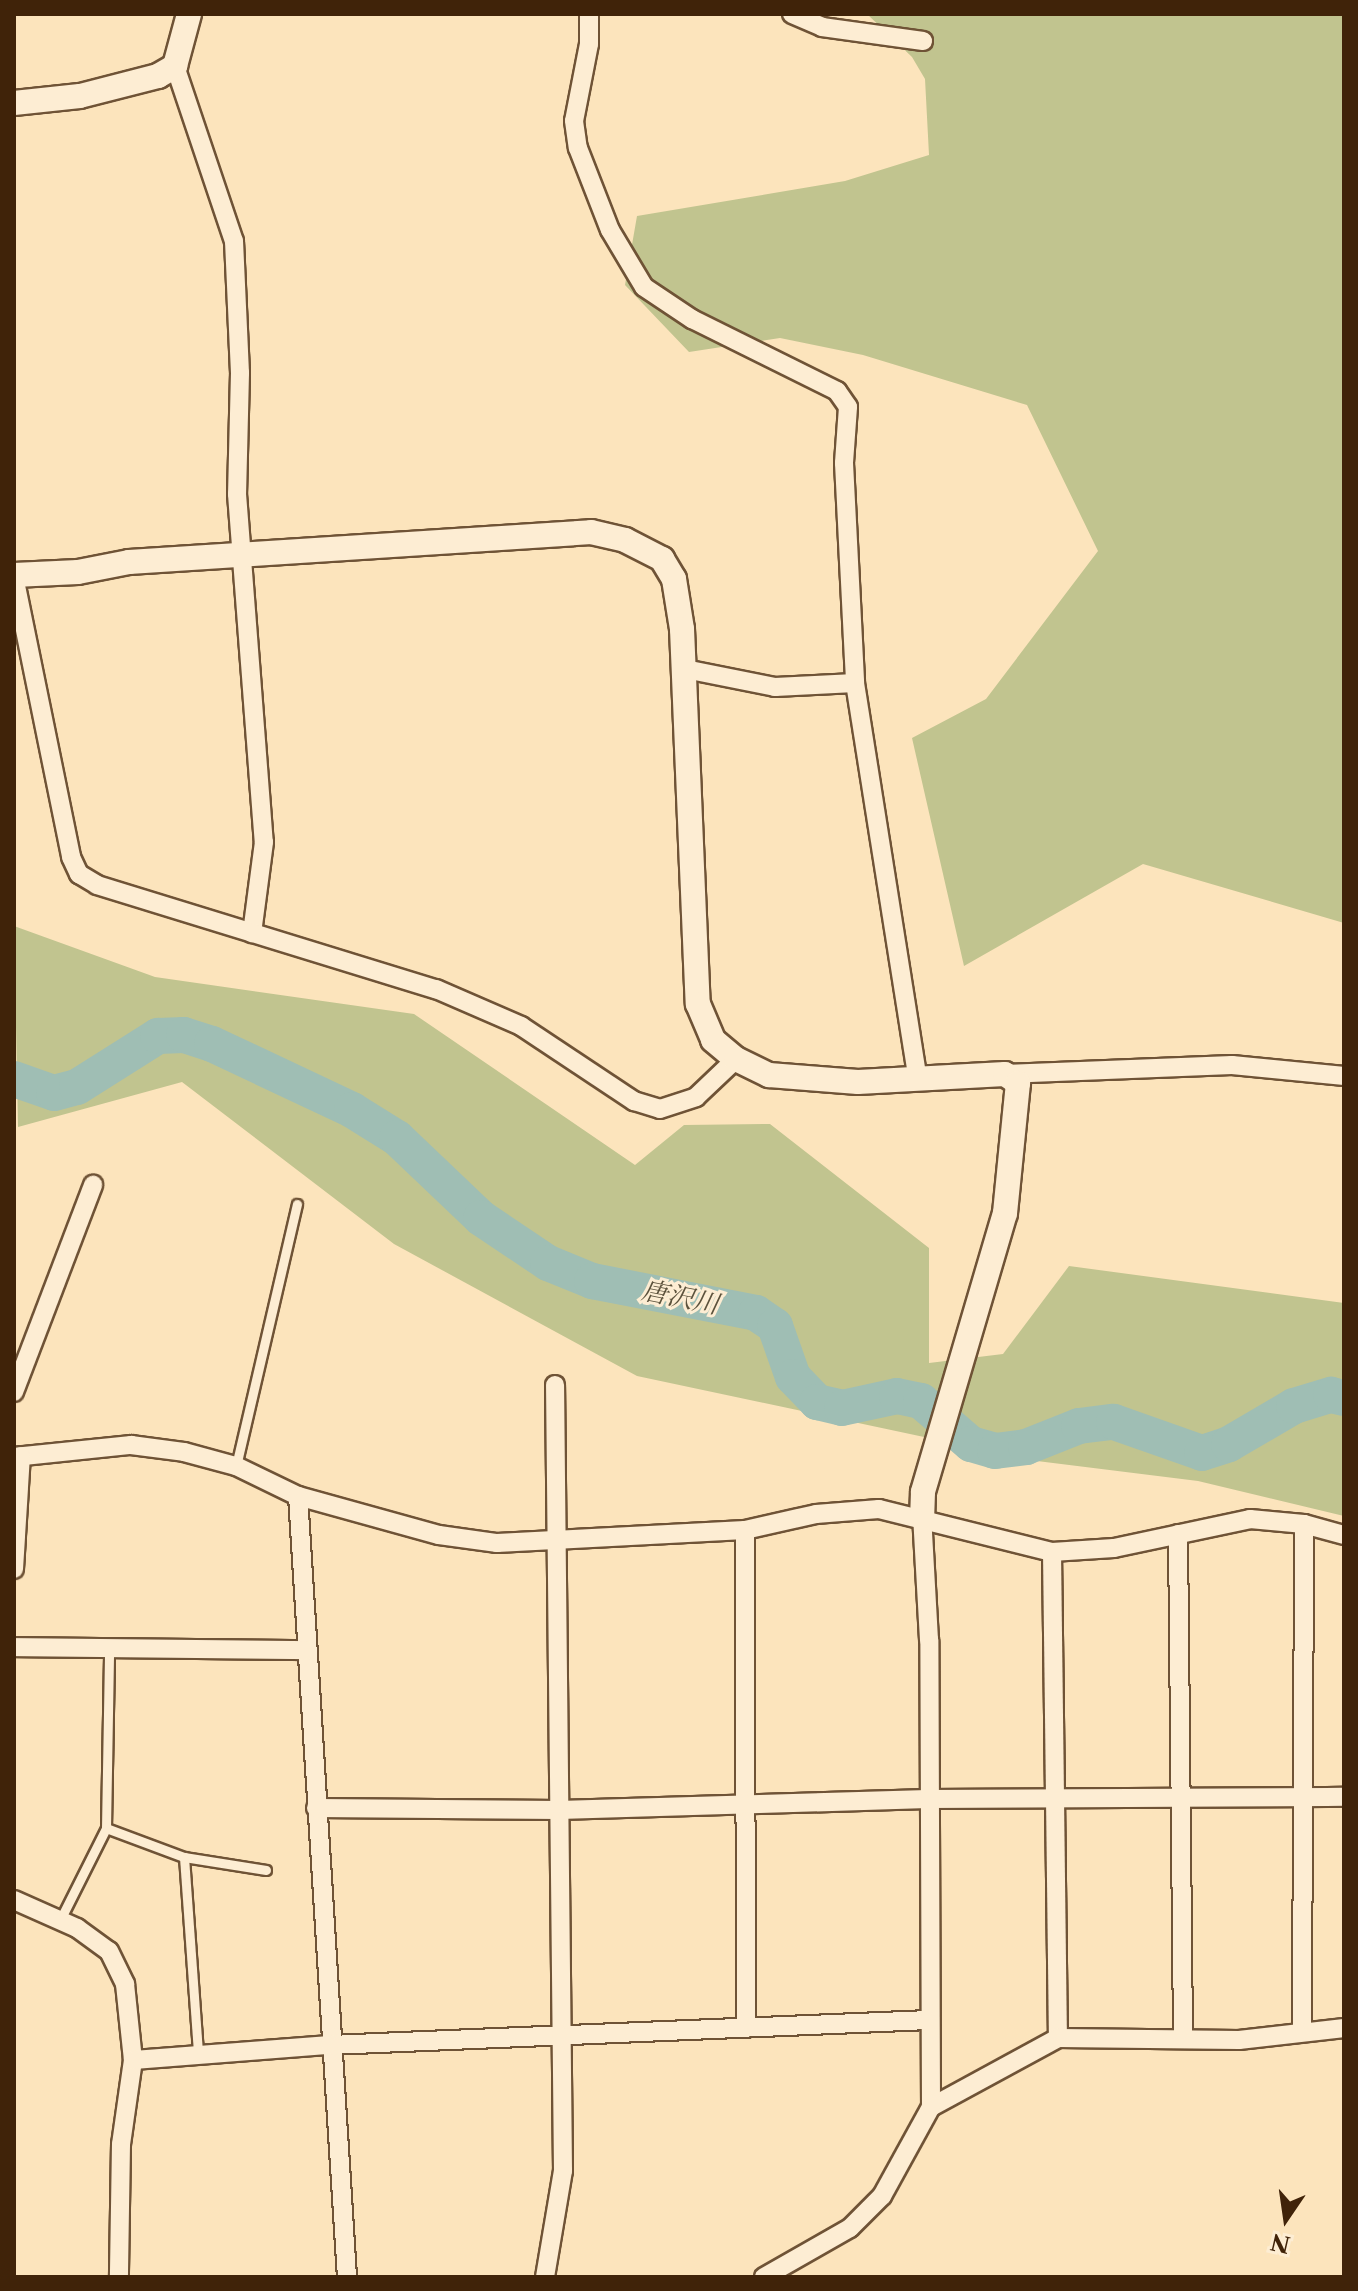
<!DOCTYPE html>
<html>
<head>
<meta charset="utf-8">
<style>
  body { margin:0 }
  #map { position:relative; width:1358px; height:2291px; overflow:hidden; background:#fce4bc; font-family:"Libre Caslon Text","Noto Serif JP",serif }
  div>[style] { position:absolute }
  .green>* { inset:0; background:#c1c48f }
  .river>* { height:36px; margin:-18px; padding:0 18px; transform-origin:18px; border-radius:18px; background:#9fbeb4 }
  .roads { filter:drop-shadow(2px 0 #6f5336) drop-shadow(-2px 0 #6f5336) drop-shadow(0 2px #6f5336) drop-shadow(0 -2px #6f5336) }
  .lane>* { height:9px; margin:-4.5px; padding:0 4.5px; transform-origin:4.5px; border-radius:4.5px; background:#fdedd3 }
  .street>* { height:18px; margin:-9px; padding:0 9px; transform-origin:9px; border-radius:9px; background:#fdedd3 }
  .secondary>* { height:24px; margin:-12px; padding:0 12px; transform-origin:12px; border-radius:12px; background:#fdedd3 }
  span { translate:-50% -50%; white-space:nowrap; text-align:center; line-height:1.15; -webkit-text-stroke:6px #fdedd3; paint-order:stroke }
  .water-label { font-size:26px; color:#5c523c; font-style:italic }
  .frame { position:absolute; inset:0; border:16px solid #402309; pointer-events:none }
  .north { position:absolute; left:1246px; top:2179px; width:80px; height:80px; -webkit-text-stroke:6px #fdedd3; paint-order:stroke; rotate:193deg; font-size:22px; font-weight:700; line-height:32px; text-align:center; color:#402309 }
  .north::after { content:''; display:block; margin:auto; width:28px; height:36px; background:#402309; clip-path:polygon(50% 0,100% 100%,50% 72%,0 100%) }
</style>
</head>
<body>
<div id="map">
  <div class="green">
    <div style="clip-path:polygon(867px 14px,1344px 14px,1344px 923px,1143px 864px,964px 966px,912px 738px,986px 699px,1098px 551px,1027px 405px,863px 355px,780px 338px,689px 352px,625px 285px,637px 216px,845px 181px,929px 155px,925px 79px,912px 57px)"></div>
    <div style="clip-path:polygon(14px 926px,155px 977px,414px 1014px,635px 1165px,684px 1125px,770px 1124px,929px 1248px,929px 1363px,1003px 1354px,1069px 1266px,1344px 1303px,1344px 1516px,1198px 1481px,1037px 1461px,637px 1376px,394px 1244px,182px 1082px,18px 1127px)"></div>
  </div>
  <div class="river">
    <div style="left:14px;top:1079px;width:42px;rotate:19.3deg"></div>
    <div style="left:54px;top:1093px;width:24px;rotate:-15deg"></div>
    <div style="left:77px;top:1087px;width:96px;rotate:-32.2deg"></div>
    <div style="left:158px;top:1036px;width:26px;rotate:-2deg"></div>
    <div style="left:184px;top:1035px;width:29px;rotate:18deg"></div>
    <div style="left:212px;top:1044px;width:155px;rotate:25.2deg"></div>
    <div style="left:352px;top:1110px;width:53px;rotate:31.9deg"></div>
    <div style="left:397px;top:1138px;width:116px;rotate:43.6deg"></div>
    <div style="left:481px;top:1218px;width:81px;rotate:33.9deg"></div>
    <div style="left:548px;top:1263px;width:48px;rotate:22.2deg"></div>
    <div style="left:592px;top:1281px;width:167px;rotate:11deg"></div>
    <div style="left:756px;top:1313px;width:23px;rotate:34deg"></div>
    <div style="left:775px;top:1326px;width:54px;rotate:70.6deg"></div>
    <div style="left:793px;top:1377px;width:35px;rotate:46deg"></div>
    <div style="left:817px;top:1402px;width:26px;rotate:13deg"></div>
    <div style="left:842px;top:1408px;width:56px;rotate:-12.3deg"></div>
    <div style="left:897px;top:1396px;width:25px;rotate:12deg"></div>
    <div style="left:921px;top:1401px;width:66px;rotate:40.7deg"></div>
    <div style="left:971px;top:1444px;width:25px;rotate:16deg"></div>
    <div style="left:995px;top:1451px;width:31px;rotate:-7deg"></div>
    <div style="left:1026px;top:1447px;width:57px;rotate:-21.6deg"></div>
    <div style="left:1079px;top:1426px;width:35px;rotate:-7deg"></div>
    <div style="left:1114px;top:1422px;width:93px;rotate:19.4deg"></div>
    <div style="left:1202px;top:1453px;width:28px;rotate:-18deg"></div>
    <div style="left:1229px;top:1444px;width:75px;rotate:-30.3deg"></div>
    <div style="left:1294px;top:1406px;width:39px;rotate:-17deg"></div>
    <div style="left:1331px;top:1395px;width:13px;rotate:13deg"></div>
  </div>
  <div class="roads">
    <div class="lane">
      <div style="left:236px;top:1466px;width:269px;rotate:-76.9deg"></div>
      <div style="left:106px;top:1828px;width:83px;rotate:20.4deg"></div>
      <div style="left:184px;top:1857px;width:83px;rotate:9deg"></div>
      <div style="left:184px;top:1857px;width:196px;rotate:85.9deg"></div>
      <div style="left:60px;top:1920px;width:103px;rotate:-63.4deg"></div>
      <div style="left:106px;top:1828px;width:180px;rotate:-89deg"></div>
    </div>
    <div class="street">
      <div style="left:589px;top:14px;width:30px;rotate:90deg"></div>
      <div style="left:589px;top:44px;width:78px;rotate:101deg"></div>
      <div style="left:574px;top:121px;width:27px;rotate:82deg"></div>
      <div style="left:578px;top:148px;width:88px;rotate:68.7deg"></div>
      <div style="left:610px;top:230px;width:66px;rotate:59.2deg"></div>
      <div style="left:644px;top:287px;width:58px;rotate:33.7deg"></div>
      <div style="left:692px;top:319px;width:162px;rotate:26.4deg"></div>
      <div style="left:837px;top:391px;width:19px;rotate:55deg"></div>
      <div style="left:848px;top:407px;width:56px;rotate:94.1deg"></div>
      <div style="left:844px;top:463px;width:220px;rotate:87.1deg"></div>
      <div style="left:855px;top:683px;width:398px;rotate:81deg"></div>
      <div style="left:792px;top:14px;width:33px;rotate:23deg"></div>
      <div style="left:822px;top:27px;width:102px;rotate:7.9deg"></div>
      <div style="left:175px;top:66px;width:185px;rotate:71.4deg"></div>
      <div style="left:234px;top:241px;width:132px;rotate:87.4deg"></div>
      <div style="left:240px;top:373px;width:121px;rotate:91.4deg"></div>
      <div style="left:237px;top:494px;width:349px;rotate:85.6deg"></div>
      <div style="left:264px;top:842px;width:92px;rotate:97.5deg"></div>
      <div style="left:14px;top:576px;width:287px;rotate:78.5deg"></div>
      <div style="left:71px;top:857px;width:19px;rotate:65deg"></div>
      <div style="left:79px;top:874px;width:21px;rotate:31deg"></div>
      <div style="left:97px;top:885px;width:355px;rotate:17.1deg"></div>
      <div style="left:436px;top:989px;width:93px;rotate:23.5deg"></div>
      <div style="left:521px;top:1026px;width:136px;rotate:33.6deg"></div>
      <div style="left:634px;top:1101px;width:27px;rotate:17deg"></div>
      <div style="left:660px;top:1109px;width:38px;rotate:-18deg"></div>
      <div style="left:696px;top:1097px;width:55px;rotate:-43.5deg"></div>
      <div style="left:685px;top:669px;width:92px;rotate:11.3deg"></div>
      <div style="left:775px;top:687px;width:80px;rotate:-2.9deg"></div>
      <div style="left:1005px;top:1074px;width:227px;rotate:-2.3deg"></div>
      <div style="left:1232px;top:1065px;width:113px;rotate:5.6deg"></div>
      <div style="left:14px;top:1392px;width:222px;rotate:-69.1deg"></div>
      <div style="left:14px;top:1457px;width:118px;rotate:-5.9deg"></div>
      <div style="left:131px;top:1445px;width:53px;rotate:7.5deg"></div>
      <div style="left:184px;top:1452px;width:54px;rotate:15.1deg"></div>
      <div style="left:236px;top:1466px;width:69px;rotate:25.8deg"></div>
      <div style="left:298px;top:1496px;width:146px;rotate:15.5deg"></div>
      <div style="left:439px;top:1535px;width:59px;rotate:7.9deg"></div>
      <div style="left:497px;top:1543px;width:248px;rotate:-3deg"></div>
      <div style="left:745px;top:1530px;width:73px;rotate:-12.7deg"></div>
      <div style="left:816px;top:1514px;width:63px;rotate:-4.5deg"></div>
      <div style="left:879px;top:1509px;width:178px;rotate:14deg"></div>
      <div style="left:1052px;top:1552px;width:62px;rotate:-3.7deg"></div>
      <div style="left:1114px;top:1548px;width:139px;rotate:-12deg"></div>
      <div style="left:1250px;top:1519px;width:54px;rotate:5.3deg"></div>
      <div style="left:1304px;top:1524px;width:41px;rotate:15.4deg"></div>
      <div style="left:298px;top:1496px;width:783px;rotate:86.41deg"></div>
      <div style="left:745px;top:1530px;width:498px;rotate:89.9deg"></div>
      <div style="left:1178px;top:1534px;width:505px;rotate:89.43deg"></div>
      <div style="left:1052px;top:1552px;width:486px;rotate:89.3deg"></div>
      <div style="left:14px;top:1569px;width:113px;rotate:-86.5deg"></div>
      <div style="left:14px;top:1647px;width:293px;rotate:0.6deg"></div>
      <div style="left:316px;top:1808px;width:243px;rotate:0.5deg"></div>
      <div style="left:559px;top:1810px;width:369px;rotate:-1.7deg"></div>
      <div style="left:928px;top:1799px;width:416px;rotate:-0.3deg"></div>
      <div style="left:14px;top:1900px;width:69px;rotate:24deg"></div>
      <div style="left:77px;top:1928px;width:39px;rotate:36deg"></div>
      <div style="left:109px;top:1951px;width:37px;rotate:64deg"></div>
      <div style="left:125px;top:1984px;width:76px;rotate:84deg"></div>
      <div style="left:133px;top:2060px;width:85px;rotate:98.1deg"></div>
      <div style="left:121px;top:2144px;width:133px;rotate:90.9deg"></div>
      <div style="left:1302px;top:2031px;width:507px;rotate:-89.77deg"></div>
      <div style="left:133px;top:2060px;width:198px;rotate:-4.4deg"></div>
      <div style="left:330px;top:2045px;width:600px;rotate:-2.39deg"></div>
      <div style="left:931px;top:2107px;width:145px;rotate:-28.5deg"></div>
      <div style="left:1058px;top:2038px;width:181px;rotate:0.6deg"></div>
      <div style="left:1239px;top:2040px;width:106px;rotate:-6.5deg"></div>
      <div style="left:545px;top:2277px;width:108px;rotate:-80.4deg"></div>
      <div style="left:563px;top:2171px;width:786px;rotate:-90.58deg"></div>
      <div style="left:764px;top:2277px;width:99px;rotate:-29.7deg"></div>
      <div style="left:850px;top:2228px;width:45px;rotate:-45deg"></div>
      <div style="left:882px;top:2196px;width:102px;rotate:-61.2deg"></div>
      <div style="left:931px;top:2107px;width:467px;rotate:-90.2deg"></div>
      <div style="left:929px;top:1640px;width:124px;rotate:-93.2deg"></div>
    </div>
    <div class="secondary">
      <div style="left:14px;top:103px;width:66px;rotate:-6.1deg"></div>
      <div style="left:80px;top:96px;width:81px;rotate:-14.4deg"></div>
      <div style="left:158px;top:76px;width:20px;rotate:-30deg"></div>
      <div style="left:175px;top:66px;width:54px;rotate:-74.9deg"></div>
      <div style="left:14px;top:575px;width:64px;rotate:-2.7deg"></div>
      <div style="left:78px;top:572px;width:52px;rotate:-11.1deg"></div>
      <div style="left:129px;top:562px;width:463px;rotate:-3.7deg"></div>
      <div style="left:591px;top:532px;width:35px;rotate:13deg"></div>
      <div style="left:625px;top:540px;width:42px;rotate:27.2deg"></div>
      <div style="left:662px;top:559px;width:23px;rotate:59deg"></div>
      <div style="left:674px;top:579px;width:51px;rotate:80.9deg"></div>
      <div style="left:682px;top:629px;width:375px;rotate:87.6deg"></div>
      <div style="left:698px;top:1004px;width:39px;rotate:67deg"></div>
      <div style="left:713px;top:1040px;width:30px;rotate:40deg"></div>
      <div style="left:736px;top:1059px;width:37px;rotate:26deg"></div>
      <div style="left:769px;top:1075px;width:89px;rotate:4.5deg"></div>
      <div style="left:858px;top:1082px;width:147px;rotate:-3.1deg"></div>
      <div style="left:1005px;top:1074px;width:16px;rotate:35deg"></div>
      <div style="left:1018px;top:1083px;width:131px;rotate:95.7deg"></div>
      <div style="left:1005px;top:1213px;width:291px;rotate:106.4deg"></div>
      <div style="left:923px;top:1492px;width:24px;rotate:92deg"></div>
    </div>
  </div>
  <div class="water-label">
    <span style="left:680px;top:1298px;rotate:11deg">唐沢川</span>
  </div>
  <div class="frame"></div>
  <div class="north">N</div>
</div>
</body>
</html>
